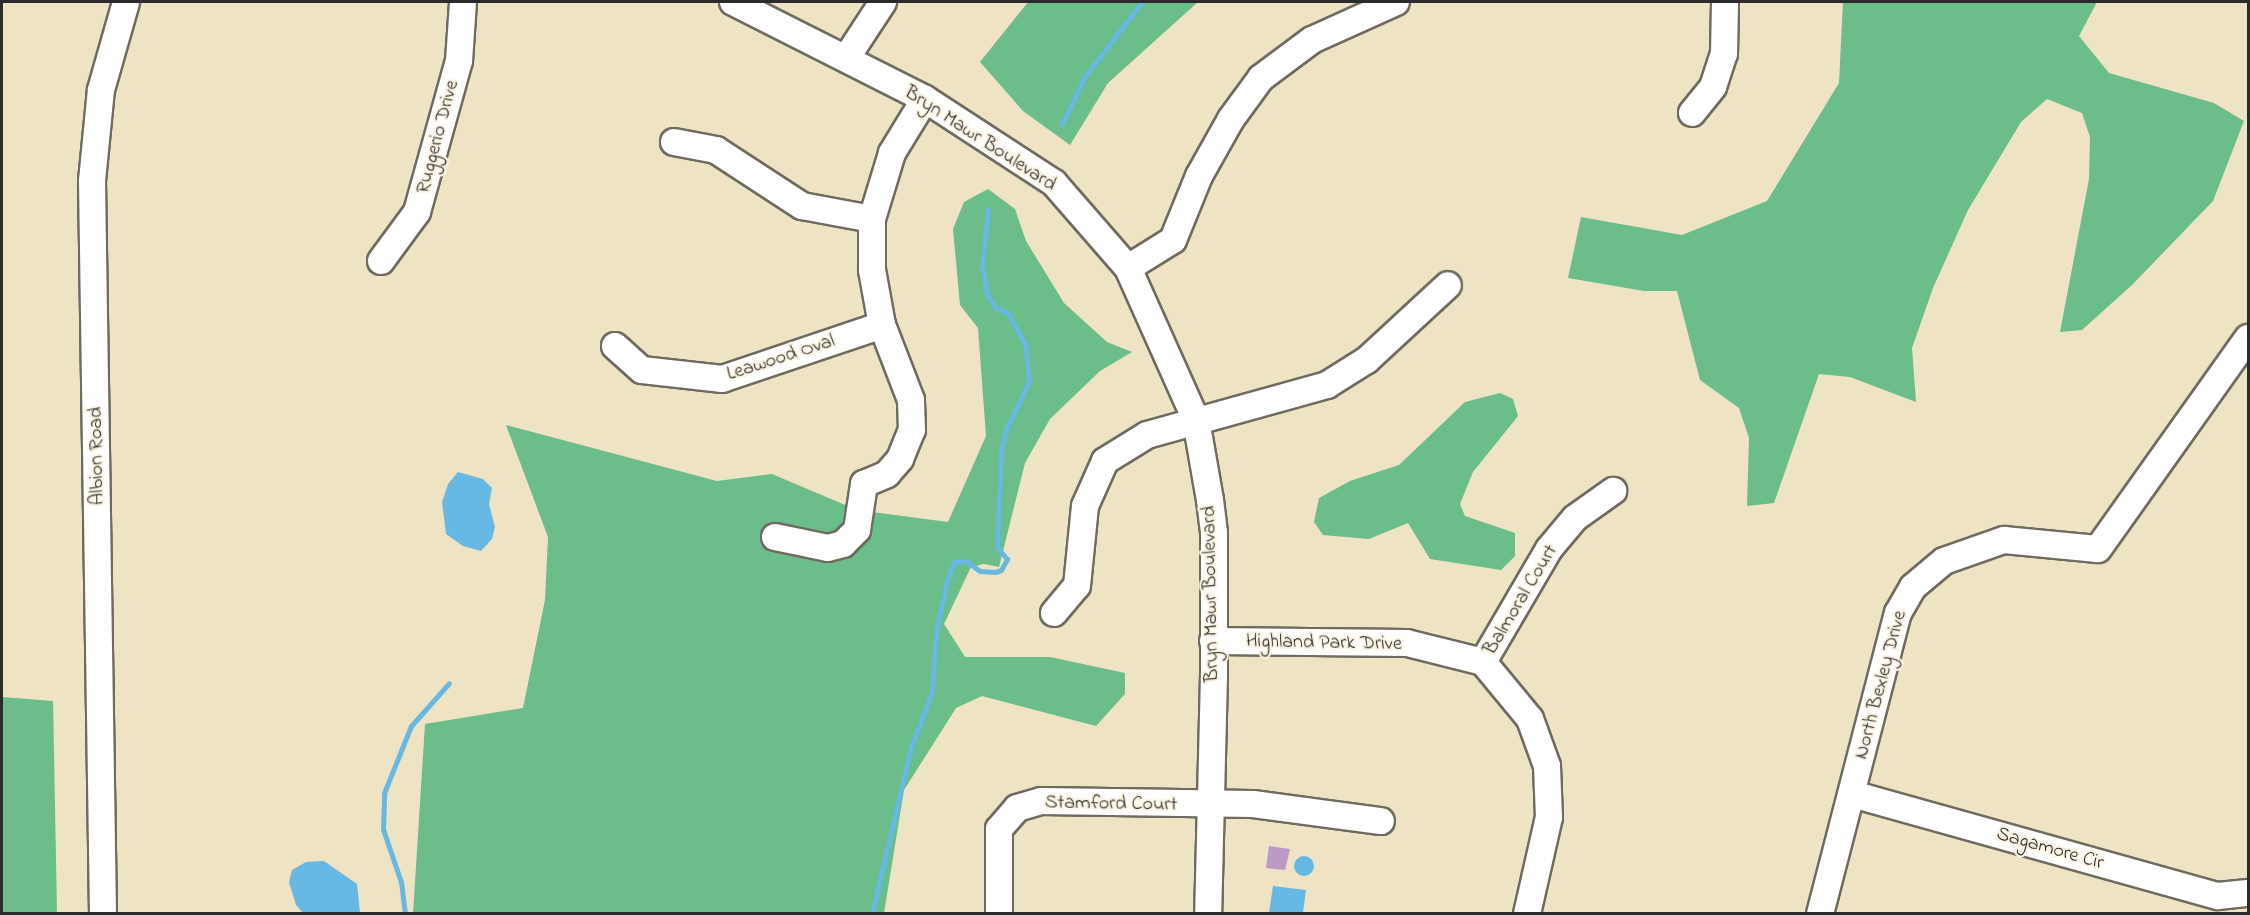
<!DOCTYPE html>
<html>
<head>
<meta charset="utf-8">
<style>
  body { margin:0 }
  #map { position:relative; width:2250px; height:915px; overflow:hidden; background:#eee3c3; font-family:"Indie Flower",sans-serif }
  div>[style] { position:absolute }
  .forest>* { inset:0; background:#6bbd8a }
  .water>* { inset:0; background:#67b8e2 }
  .round { border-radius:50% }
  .stream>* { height:5px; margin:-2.5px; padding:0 2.5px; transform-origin:2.5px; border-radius:2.5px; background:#67b8e2 }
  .building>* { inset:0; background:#bb9ac5 }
  .roads { filter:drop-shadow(2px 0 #6f6b60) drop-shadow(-2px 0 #6f6b60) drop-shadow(0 2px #6f6b60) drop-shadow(0 -2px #6f6b60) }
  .minor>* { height:26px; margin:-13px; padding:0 13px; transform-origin:13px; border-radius:13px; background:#fff }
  span { translate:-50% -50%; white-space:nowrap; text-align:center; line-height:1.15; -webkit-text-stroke:4.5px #fcf5e5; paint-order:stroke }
  .street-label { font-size:20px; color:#2b2b2b }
  .frame { position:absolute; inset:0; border:3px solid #2b2b2b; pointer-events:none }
</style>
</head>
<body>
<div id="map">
  <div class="forest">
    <div style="clip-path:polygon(1028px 2px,1198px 2px,1108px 83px,1070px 145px,1023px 111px,980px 62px)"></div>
    <div style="clip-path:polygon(1843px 2px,2097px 2px,2079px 36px,2109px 73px,2214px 103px,2244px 121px,2213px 201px,2132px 285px,2082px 330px,2060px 332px,2089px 179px,2090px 137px,2082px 113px,2047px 99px,2021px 122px,1968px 210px,1933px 288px,1912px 348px,1916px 402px,1850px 377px,1819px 374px,1774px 503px,1747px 506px,1749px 438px,1739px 408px,1700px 380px,1677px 291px,1644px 291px,1568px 278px,1581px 217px,1682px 235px,1767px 201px,1839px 83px)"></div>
    <div style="clip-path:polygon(988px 189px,1015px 209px,1026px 241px,1064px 303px,1107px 342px,1132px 352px,1100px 371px,1050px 419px,1025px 463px,999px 567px,984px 564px,971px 567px,944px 624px,965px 657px,1050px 657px,1125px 673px,1125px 694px,1096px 726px,982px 696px,956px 708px,904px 790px,884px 913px,413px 914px,425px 724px,523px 708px,545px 600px,548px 537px,506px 425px,717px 481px,772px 474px,857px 510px,948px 522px,986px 436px,978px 328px,960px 305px,953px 229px,964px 202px)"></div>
    <div style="clip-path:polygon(1500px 393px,1513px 399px,1518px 416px,1473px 472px,1460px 504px,1465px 516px,1515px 533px,1515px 556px,1501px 570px,1430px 559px,1408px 523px,1369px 539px,1323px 535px,1314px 522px,1319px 498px,1350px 481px,1399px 465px,1465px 402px)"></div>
    <div style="clip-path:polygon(2px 697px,53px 701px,57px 913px,2px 913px)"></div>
  </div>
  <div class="water">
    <div style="clip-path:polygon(458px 472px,483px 479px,492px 488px,489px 504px,495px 527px,492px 539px,481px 551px,463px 546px,446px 534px,442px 502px,448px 484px)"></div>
    <div class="round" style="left:1294px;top:856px;width:20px;height:20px"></div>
    <div style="clip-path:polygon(324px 861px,357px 884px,360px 913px,303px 913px,296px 905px,289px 882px,292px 870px,306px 862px)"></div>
    <div style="clip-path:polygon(1273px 886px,1306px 890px,1303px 913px,1269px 913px)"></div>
  </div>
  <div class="stream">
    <div style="left:1062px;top:124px;width:53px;rotate:-64.4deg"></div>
    <div style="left:1085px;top:76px;width:93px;rotate:-52.4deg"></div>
    <div style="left:405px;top:914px;width:32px;rotate:-97deg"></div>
    <div style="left:401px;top:882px;width:56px;rotate:-108.8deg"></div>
    <div style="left:383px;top:829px;width:36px;rotate:-88deg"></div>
    <div style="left:384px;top:793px;width:72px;rotate:-68.1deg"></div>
    <div style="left:411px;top:726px;width:57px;rotate:-48.5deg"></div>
    <div style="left:872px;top:914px;width:171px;rotate:-76.9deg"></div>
    <div style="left:911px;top:747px;width:59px;rotate:-69.1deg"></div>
    <div style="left:932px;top:692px;width:61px;rotate:-86.2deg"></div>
    <div style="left:936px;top:631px;width:52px;rotate:-77.8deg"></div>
    <div style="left:947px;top:580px;width:19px;rotate:-69deg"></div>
    <div style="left:954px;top:562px;width:12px;rotate:-5deg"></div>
    <div style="left:966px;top:561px;width:17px;rotate:36deg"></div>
    <div style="left:980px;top:571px;width:15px;rotate:4deg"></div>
    <div style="left:995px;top:572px;width:6px;rotate:-18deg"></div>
    <div style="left:1001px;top:570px;width:13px;rotate:-61deg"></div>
    <div style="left:1007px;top:559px;width:16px;rotate:-130deg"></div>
    <div style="left:997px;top:547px;width:96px;rotate:-87.6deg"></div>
    <div style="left:1001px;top:451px;width:22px;rotate:-77deg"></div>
    <div style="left:1006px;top:430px;width:54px;rotate:-64.9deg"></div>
    <div style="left:1029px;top:381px;width:37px;rotate:-96deg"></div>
    <div style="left:1025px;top:344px;width:35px;rotate:-119deg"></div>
    <div style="left:1008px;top:313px;width:13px;rotate:-157deg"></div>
    <div style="left:996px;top:308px;width:17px;rotate:-123deg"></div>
    <div style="left:987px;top:294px;width:28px;rotate:-100deg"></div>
    <div style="left:982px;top:266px;width:57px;rotate:-84deg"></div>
  </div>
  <div class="building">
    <div style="clip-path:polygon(1269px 846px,1290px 849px,1285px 870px,1266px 868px)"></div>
  </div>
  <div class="roads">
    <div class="minor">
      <div style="left:733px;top:2px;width:215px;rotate:26.8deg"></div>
      <div style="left:925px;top:99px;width:154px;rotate:33.1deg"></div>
      <div style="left:1054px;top:183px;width:113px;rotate:49deg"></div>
      <div style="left:1128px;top:268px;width:167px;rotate:65.9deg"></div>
      <div style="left:1196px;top:420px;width:81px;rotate:80.1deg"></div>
      <div style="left:1210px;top:500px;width:33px;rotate:83deg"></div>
      <div style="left:1214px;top:533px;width:142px;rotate:90deg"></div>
      <div style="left:1214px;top:675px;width:239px;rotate:91.4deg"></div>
      <div style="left:847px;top:57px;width:66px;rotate:-56.8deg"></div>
      <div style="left:1692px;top:113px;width:33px;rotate:-51deg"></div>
      <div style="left:1713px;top:87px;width:35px;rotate:-72deg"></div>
      <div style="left:1724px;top:54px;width:52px;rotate:-88.9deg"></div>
      <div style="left:674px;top:142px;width:43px;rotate:10.8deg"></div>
      <div style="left:716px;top:150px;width:103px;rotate:33.1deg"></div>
      <div style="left:802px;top:206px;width:71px;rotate:10.5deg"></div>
      <div style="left:381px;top:261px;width:61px;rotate:-53.7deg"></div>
      <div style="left:417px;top:212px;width:157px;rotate:-74.5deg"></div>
      <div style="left:459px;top:61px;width:59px;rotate:-86.1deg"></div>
      <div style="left:1128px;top:268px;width:53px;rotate:-31.9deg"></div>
      <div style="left:1173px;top:240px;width:69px;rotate:-67.9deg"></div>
      <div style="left:1199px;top:176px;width:65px;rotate:-60.7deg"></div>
      <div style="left:1231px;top:119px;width:51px;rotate:-53.8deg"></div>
      <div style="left:1261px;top:78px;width:64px;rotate:-36.7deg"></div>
      <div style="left:1312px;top:40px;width:92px;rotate:-24.3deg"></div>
      <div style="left:615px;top:346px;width:36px;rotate:42deg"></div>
      <div style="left:642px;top:370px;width:81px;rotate:6.4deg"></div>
      <div style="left:722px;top:379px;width:169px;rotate:-18.6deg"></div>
      <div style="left:775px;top:537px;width:54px;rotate:11.7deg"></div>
      <div style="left:828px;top:548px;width:16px;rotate:-15deg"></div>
      <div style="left:843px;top:544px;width:20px;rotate:-45deg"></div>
      <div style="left:857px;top:530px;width:47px;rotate:-81.3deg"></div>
      <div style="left:864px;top:484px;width:25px;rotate:-23deg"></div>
      <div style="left:887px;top:474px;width:20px;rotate:-49deg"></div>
      <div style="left:900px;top:459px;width:31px;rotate:-68deg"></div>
      <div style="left:912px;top:430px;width:30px;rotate:-92deg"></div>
      <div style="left:911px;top:400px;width:80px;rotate:-111.1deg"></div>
      <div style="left:882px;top:325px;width:56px;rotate:-100.3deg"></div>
      <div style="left:872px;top:270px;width:51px;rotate:-90deg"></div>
      <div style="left:872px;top:219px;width:69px;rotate:-73.1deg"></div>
      <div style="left:892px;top:153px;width:63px;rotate:-58.6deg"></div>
      <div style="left:1054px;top:613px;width:35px;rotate:-50deg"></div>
      <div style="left:1077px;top:586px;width:80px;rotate:-84.3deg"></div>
      <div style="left:1085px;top:506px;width:49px;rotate:-66deg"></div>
      <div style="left:1105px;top:461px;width:49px;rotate:-31.8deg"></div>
      <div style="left:1147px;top:435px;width:187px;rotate:-15.5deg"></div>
      <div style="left:1327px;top:385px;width:47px;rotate:-32deg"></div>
      <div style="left:1367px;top:360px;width:110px;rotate:-42.8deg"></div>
      <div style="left:1213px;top:641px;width:194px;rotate:0.6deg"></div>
      <div style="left:1407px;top:643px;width:78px;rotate:14deg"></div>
      <div style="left:1483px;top:662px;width:74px;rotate:50.5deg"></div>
      <div style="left:1530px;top:719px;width:50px;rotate:70.1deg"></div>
      <div style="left:1547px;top:766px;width:51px;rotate:87.8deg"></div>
      <div style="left:1549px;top:817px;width:99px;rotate:102.8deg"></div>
      <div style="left:1483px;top:662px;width:131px;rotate:-59.7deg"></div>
      <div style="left:1549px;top:549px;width:40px;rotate:-50deg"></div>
      <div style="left:1575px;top:518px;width:47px;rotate:-35.4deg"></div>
      <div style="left:1852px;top:794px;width:380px;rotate:15.6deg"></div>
      <div style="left:2218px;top:896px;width:30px;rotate:-6deg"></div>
      <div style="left:103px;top:914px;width:733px;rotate:-90.86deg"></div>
      <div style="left:92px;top:181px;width:91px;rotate:-84.4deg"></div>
      <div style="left:101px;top:90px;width:91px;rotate:-74.1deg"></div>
      <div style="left:999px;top:914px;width:85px;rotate:-90deg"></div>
      <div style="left:999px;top:829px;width:28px;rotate:-49deg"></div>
      <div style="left:1017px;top:808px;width:25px;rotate:-16deg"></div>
      <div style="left:1041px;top:801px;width:212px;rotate:0.8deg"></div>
      <div style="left:1253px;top:804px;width:129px;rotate:7.6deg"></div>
      <div style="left:1820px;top:914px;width:311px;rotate:-75.5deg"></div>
      <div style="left:1898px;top:613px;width:30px;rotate:-60deg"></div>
      <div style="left:1913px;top:587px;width:40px;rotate:-40deg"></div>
      <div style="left:1944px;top:561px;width:64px;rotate:-19.3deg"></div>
      <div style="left:2004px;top:540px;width:94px;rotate:5.5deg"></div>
      <div style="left:2098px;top:549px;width:259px;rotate:-54.6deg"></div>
    </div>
  </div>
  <div class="street-label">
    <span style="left:438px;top:137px;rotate:-75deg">Ruggerio Drive</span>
    <span style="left:980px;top:139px;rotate:33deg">Bryn Mawr Boulevard</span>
    <span style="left:781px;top:358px;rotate:-18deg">Leawood Oval</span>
    <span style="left:97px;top:456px;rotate:-91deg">Albion Road</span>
    <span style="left:1211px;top:594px;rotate:-91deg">Bryn Mawr Boulevard</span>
    <span style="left:1521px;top:600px;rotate:-59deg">Balmoral Court</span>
    <span style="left:1324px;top:643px;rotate:1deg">Highland Park Drive</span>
    <span style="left:1881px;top:685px;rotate:-75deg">North Bexley Drive</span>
    <span style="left:1111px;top:804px;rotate:1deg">Stamford Court</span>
    <span style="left:2050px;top:849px;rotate:16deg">Sagamore Cir</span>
  </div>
  <div class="frame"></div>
</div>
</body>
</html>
